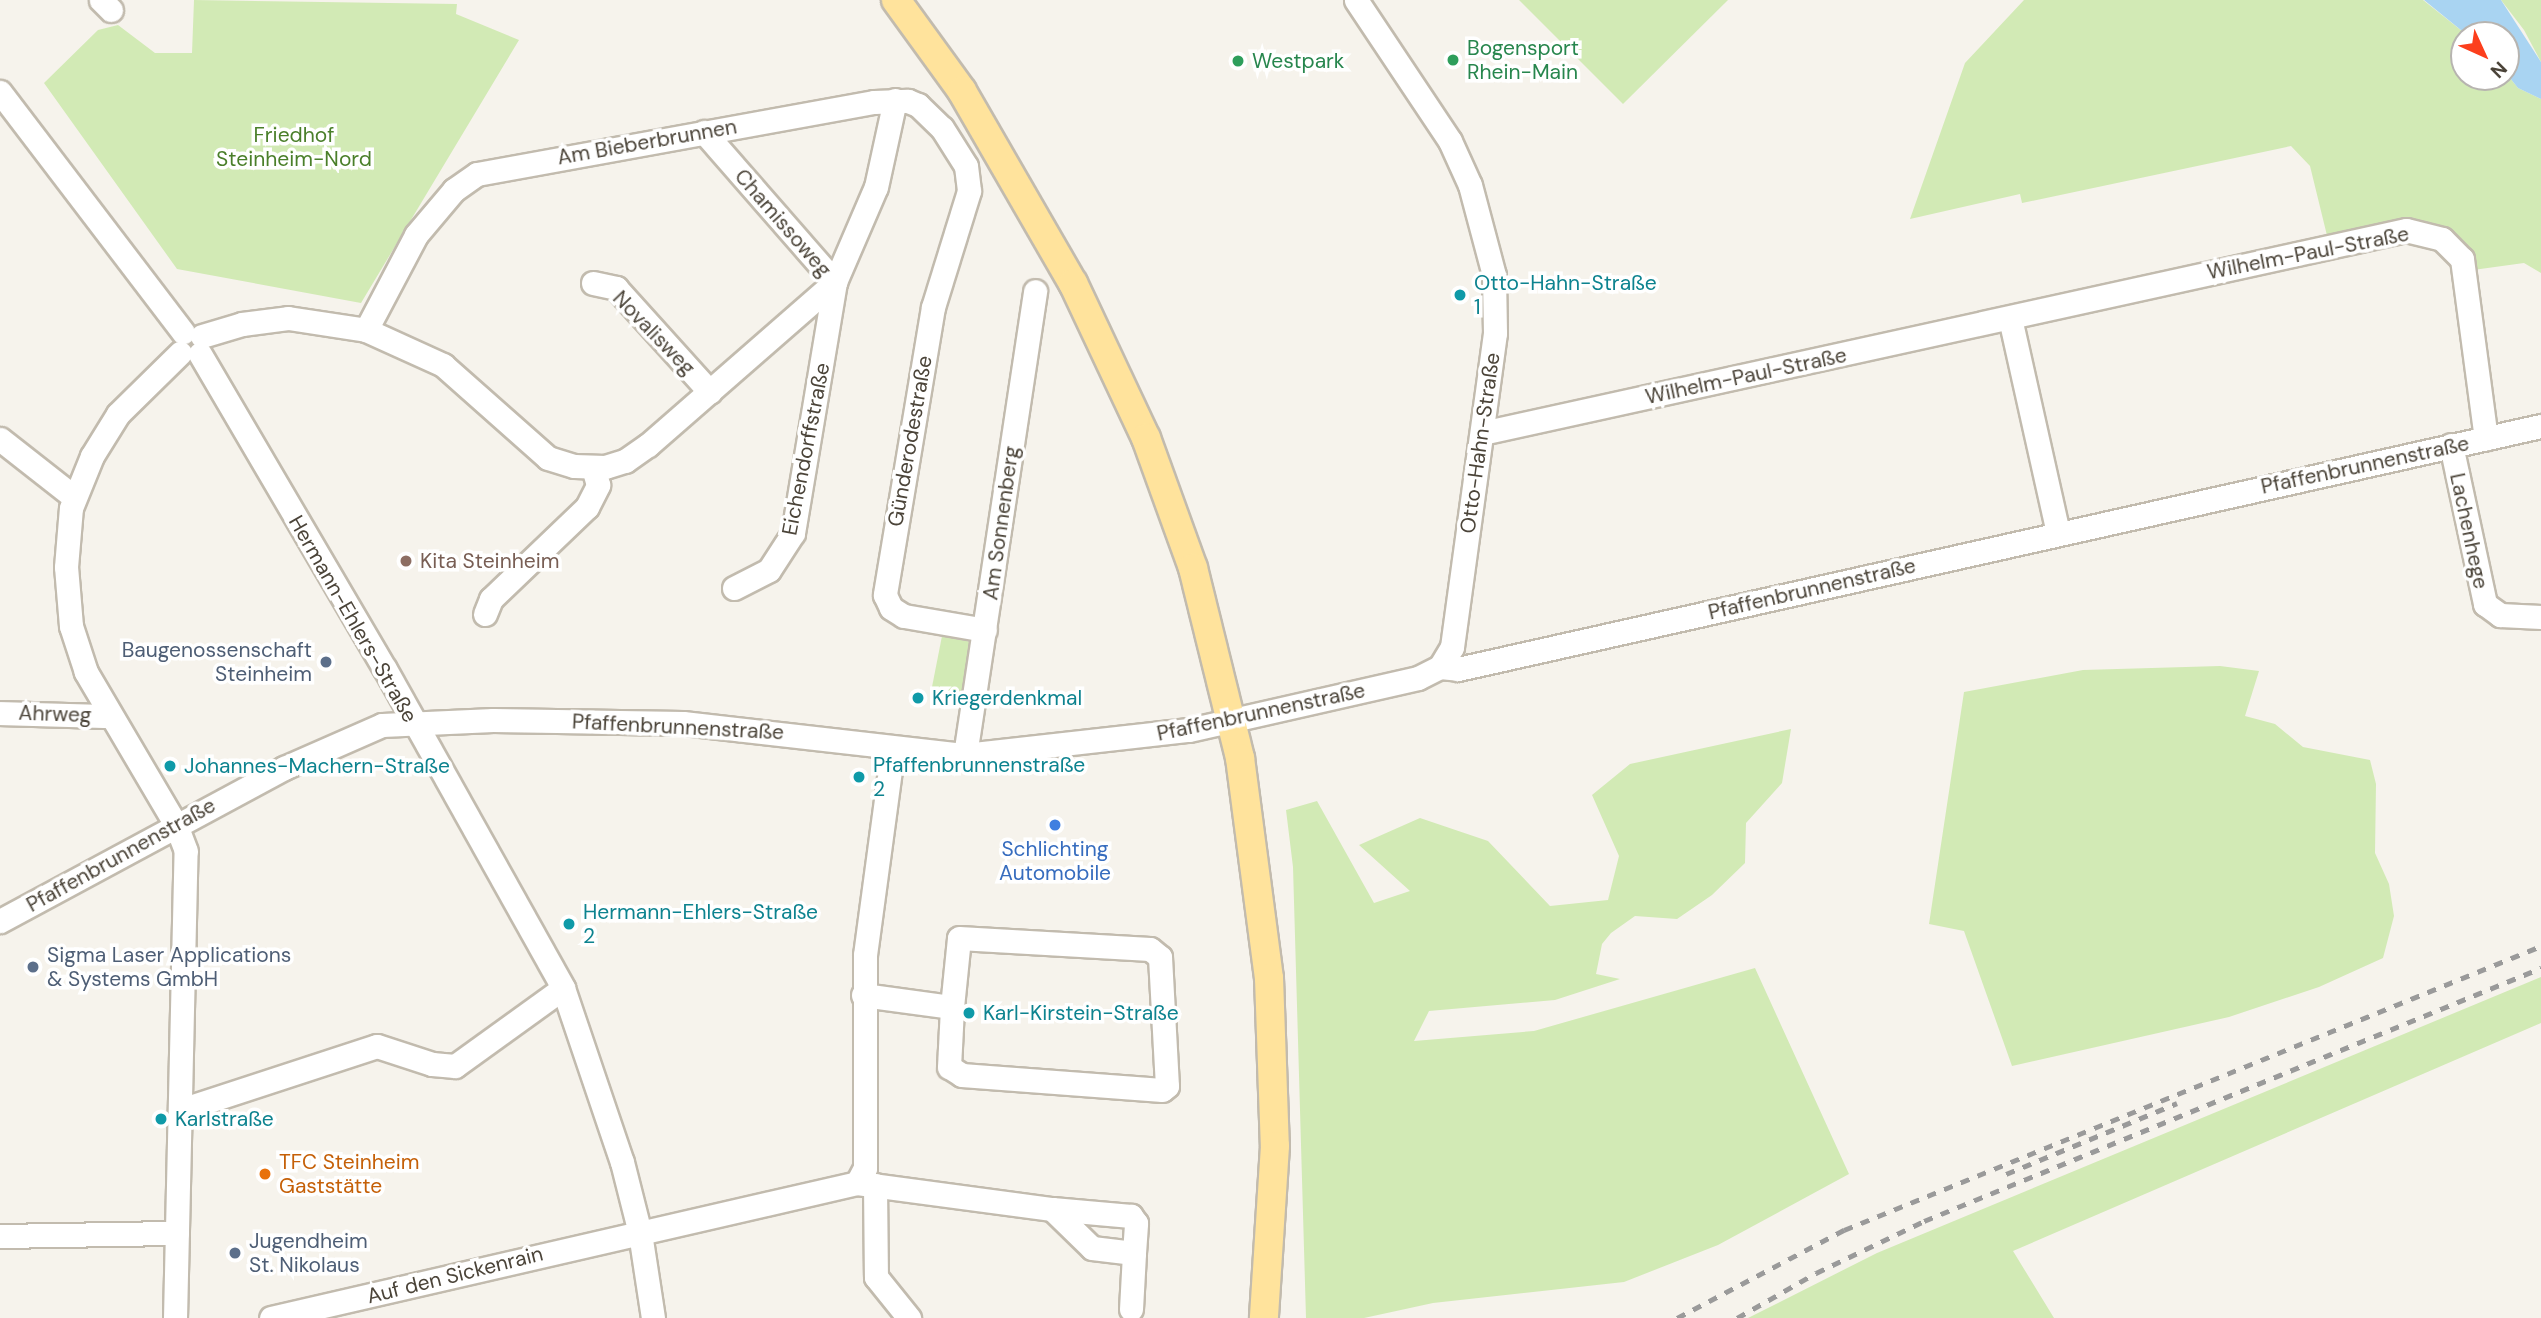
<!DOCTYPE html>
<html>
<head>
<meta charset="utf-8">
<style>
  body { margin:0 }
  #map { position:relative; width:2541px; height:1318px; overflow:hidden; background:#f6f3ec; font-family:"DM Sans",sans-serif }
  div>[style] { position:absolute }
  .green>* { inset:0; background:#d2eab5 }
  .water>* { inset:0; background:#a9d4f2 }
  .roads { filter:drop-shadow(2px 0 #c2bbae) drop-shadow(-2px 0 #c2bbae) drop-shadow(0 2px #c2bbae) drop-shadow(0 -2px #c2bbae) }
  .minor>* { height:23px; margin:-11.5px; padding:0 11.5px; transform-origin:11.5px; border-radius:11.5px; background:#fff }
  .major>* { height:28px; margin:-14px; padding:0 14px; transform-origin:14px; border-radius:14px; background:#ffe39c }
  .rail>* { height:4.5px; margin-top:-2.25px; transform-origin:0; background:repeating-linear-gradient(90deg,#9a9a9a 0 9px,transparent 0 18px) }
  .dots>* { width:19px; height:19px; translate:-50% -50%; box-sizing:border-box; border:4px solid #fff; border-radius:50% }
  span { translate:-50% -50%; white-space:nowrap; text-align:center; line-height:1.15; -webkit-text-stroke:7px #fff; paint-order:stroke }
  .leisure-label { font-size:21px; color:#27864d }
  .left { translate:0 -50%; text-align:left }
  .park-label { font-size:21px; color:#4a7f2a }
  .street-label { font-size:21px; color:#4b4439 }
  .culture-label { font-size:21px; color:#0d838f }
  .education-label { font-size:21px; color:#785e54 }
  .service-label { font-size:21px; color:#4e5e75 }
  .right { translate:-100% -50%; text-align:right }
  .shop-label { font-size:21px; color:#366cbe }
  .food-label { font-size:21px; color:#c56008 }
  .north { position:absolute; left:2450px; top:21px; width:70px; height:70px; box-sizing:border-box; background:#fff; border:2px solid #b7b4b0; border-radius:50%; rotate:135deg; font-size:19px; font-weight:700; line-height:28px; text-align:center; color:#4b4439 }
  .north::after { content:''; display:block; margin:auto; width:24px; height:32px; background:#fc3f1d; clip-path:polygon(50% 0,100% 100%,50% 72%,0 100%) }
</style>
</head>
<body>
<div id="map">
  <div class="green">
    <div style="clip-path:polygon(194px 0,457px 4px,456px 14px,519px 40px,361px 303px,177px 269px,44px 83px,98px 30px,118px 25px,155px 53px,192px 53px)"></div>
    <div style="clip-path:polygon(1519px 0,1728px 0,1623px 104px)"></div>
    <div style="clip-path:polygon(2024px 0,2423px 0,2467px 35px,2464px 77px,2506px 77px,2506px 73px,2518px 88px,2541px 99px,2541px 273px,2524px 263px,2473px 270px,2439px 232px,2332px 256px,2310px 166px,2291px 146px,2022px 203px,2020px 194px,1910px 219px,1965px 63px)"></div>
    <div style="clip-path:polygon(2501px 0,2541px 0,2541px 62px,2524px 30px)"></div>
    <div style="clip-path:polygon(942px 636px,976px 643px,964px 698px,931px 692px)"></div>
    <div style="clip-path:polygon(2220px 666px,2259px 671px,2245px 716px,2275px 724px,2303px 747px,2370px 760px,2376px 784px,2375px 853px,2389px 884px,2394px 916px,2383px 958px,2319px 987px,2229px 1017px,2012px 1066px,1964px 931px,1929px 924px,1964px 692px,2083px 670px)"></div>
    <div style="clip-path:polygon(1791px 729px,1782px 783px,1746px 823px,1745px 863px,1712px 895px,1677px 919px,1635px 916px,1611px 933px,1602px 944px,1596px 974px,1620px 979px,1555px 1000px,1429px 1011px,1414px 1041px,1534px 1031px,1755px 968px,1849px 1174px,1718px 1245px,1624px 1282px,1433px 1303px,1364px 1318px,1306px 1318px,1293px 867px,1286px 810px,1317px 801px,1374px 903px,1410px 891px,1359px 845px,1420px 818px,1488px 841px,1550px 906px,1608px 900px,1619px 856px,1592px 795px,1630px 764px)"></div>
    <div style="clip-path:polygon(2541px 977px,2541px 1023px,2013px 1251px,2054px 1318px,1748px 1318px,1877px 1253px)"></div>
  </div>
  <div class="water">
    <div style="clip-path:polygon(2424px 0,2501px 0,2541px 62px,2541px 99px,2518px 88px,2506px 73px,2506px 35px,2467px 35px)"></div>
  </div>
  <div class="roads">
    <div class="minor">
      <div style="left:101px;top:0;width:14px;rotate:45deg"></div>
      <div style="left:1356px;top:0;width:169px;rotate:56.3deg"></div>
      <div style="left:1450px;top:141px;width:48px;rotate:65.6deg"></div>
      <div style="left:1470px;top:185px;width:93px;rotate:75.1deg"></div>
      <div style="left:1494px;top:275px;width:58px;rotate:89deg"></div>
      <div style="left:1495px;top:333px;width:317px;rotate:97.8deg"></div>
      <div style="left:1452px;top:647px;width:23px;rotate:121deg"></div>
      <div style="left:0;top:92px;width:302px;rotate:52.7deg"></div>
      <div style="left:704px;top:132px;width:199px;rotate:48.9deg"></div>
      <div style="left:593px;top:283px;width:24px;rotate:12deg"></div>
      <div style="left:616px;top:288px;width:140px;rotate:47.9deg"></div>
      <div style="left:2010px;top:318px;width:220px;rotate:77.4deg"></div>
      <div style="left:366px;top:330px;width:107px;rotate:-62.2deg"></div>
      <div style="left:416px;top:235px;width:59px;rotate:-49.8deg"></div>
      <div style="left:454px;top:190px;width:28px;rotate:-35deg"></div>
      <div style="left:477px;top:174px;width:403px;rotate:-10.3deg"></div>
      <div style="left:874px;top:102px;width:34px;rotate:-2deg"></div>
      <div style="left:908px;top:101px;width:11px;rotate:22deg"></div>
      <div style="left:918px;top:105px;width:33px;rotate:44deg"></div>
      <div style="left:942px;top:128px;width:45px;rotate:57.7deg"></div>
      <div style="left:966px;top:166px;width:25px;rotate:83deg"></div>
      <div style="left:969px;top:191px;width:121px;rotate:107.2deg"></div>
      <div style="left:933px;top:307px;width:292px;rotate:99.5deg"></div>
      <div style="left:885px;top:595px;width:14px;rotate:65deg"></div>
      <div style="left:891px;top:608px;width:15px;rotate:32deg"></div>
      <div style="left:904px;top:616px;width:82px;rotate:9.8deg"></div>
      <div style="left:202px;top:336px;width:42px;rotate:-16.7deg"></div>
      <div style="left:242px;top:324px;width:46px;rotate:-7.4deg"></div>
      <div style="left:288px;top:318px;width:79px;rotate:8.7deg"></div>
      <div style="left:366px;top:330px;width:85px;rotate:24.4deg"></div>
      <div style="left:443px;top:365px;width:140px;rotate:41.5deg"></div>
      <div style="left:548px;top:458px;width:27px;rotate:17deg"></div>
      <div style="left:574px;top:466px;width:31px;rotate:2deg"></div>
      <div style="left:605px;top:467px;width:21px;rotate:-17deg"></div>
      <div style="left:625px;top:461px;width:28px;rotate:-35deg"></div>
      <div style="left:648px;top:445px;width:248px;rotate:-41.1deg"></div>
      <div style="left:200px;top:354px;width:365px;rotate:59.6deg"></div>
      <div style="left:385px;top:669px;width:365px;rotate:60.8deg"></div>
      <div style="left:563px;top:988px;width:184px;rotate:71.3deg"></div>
      <div style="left:622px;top:1162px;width:73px;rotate:75.8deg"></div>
      <div style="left:640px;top:1233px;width:86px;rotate:81.3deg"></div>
      <div style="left:1482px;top:433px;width:946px;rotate:-12.39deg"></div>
      <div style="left:2406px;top:230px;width:37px;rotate:14deg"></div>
      <div style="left:2442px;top:239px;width:28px;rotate:45deg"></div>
      <div style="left:2462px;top:259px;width:181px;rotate:82.4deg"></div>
      <div style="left:0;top:439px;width:94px;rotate:38.1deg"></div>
      <div style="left:2451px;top:445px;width:163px;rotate:77.9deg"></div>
      <div style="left:2485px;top:604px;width:19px;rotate:36deg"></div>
      <div style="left:2500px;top:615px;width:41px;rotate:2.8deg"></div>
      <div style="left:734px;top:588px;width:39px;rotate:-27deg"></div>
      <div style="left:769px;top:570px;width:44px;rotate:-57deg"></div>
      <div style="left:793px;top:533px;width:254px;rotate:-80.5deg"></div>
      <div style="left:835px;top:282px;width:103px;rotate:-66.7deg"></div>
      <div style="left:876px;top:187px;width:89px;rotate:-77.7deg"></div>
      <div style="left:485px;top:614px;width:16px;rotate:-68deg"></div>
      <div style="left:491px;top:599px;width:133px;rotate:-43.8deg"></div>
      <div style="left:587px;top:507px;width:25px;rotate:-63deg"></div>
      <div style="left:598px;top:485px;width:18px;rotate:-106deg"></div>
      <div style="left:0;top:713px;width:110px;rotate:1.6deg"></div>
      <div style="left:965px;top:755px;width:469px;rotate:-81.4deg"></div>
      <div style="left:0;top:921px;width:323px;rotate:-28.3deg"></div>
      <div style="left:284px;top:768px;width:107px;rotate:-23.7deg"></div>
      <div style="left:382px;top:725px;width:111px;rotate:-2.6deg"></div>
      <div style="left:493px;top:720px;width:190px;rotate:0.9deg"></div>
      <div style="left:683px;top:723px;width:284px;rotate:6.5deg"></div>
      <div style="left:965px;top:755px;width:225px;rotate:-6.4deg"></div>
      <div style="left:1189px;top:730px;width:235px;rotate:-12.8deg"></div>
      <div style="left:1418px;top:678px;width:25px;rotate:-27deg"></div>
      <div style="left:1440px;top:667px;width:18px;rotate:6deg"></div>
      <div style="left:1458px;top:669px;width:1110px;rotate:-12.65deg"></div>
      <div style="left:863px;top:995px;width:90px;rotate:7.7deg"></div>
      <div style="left:952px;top:1007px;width:69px;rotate:-84.2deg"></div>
      <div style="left:959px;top:938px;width:191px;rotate:3.3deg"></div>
      <div style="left:1150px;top:949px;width:13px;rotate:39deg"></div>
      <div style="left:1160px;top:957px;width:129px;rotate:86.9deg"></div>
      <div style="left:1167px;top:1086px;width:6px;rotate:141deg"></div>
      <div style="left:1162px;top:1090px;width:201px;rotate:-175.7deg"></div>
      <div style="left:962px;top:1075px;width:15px;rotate:-148deg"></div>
      <div style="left:949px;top:1067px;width:60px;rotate:-87.1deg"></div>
      <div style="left:181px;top:1110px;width:206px;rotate:-18.1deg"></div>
      <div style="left:377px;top:1046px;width:58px;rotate:18.1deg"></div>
      <div style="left:432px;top:1064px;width:23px;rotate:5deg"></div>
      <div style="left:455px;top:1066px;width:133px;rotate:-35.8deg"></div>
      <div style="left:857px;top:1183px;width:197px;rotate:7.6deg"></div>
      <div style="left:1052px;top:1209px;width:56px;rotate:44.3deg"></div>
      <div style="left:1092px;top:1248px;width:42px;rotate:6.8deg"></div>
      <div style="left:1134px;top:1253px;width:30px;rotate:-86deg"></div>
      <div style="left:1136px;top:1223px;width:9px;rotate:-126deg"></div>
      <div style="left:1131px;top:1216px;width:79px;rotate:-174.9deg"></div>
      <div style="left:875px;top:1185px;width:92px;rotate:89.4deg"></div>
      <div style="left:876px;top:1277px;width:53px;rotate:51.2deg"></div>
      <div style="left:0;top:1236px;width:177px;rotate:-1deg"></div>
      <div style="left:1131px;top:1309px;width:56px;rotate:-86.9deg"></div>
      <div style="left:175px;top:1318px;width:467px;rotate:-88.7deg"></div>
      <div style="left:186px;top:851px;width:28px;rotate:-111deg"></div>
      <div style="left:176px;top:825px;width:178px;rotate:-120.5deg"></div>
      <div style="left:86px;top:672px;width:48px;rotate:-108.1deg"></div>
      <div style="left:71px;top:626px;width:59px;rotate:-94.8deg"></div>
      <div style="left:66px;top:567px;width:59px;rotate:-85.2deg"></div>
      <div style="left:71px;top:508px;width:56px;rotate:-68deg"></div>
      <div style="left:92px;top:456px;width:49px;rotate:-58.2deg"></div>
      <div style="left:118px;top:414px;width:87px;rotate:-44.5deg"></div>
      <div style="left:271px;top:1318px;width:601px;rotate:-12.97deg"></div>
      <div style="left:857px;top:1183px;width:17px;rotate:-62deg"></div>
      <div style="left:865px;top:1168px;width:213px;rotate:-90deg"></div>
      <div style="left:865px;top:955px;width:209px;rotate:-82.3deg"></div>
    </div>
    <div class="major">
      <div style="left:896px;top:0;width:112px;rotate:54deg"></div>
      <div style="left:962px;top:91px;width:222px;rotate:60deg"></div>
      <div style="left:1073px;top:283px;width:171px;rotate:64.8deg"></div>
      <div style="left:1146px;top:438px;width:138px;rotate:70.1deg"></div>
      <div style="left:1193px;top:568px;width:196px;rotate:76.1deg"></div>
      <div style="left:1240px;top:758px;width:222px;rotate:82.5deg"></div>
      <div style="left:1269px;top:978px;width:168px;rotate:88deg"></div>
      <div style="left:1275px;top:1146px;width:172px;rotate:93.7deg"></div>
    </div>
  </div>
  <div class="rail">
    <div style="left:2006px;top:1174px;width:185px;rotate:-22.5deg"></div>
    <div style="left:1677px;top:1318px;width:189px;rotate:-27.8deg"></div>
    <div style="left:1844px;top:1230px;width:753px;rotate:-22.17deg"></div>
    <div style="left:1737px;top:1318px;width:91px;rotate:-29.7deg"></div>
    <div style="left:1816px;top:1273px;width:120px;rotate:-25.7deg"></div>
    <div style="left:1924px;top:1221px;width:667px;rotate:-22.3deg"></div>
  </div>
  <div class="dots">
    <div style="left:1453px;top:60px;background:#2e9e5b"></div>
    <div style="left:1238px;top:61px;background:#2e9e5b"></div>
    <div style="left:1460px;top:295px;background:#0f9aa8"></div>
    <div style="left:406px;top:561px;background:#8d6e63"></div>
    <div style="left:326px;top:662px;background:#5c6f8a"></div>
    <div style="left:918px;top:698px;background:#0f9aa8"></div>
    <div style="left:170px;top:766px;background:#0f9aa8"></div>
    <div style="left:859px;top:777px;background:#0f9aa8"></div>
    <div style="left:1055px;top:825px;background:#3f7fe0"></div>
    <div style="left:569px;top:924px;background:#0f9aa8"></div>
    <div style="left:33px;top:967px;background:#5c6f8a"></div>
    <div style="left:969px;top:1013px;background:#0f9aa8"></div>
    <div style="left:161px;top:1119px;background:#0f9aa8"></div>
    <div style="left:265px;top:1174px;background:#e8710a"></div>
    <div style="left:235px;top:1253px;background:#5c6f8a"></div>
  </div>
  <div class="leisure-label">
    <span class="left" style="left:1467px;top:60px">Bogensport<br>Rhein-Main</span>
    <span class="left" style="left:1252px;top:61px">Westpark</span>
  </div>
  <div class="park-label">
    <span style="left:294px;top:147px">Friedhof<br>Steinheim-Nord</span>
  </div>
  <div class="street-label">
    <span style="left:647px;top:142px;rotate:-10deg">Am Bieberbrunnen</span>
    <span style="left:783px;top:223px;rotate:49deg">Chamissoweg</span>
    <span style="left:2308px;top:253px;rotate:-11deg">Wilhelm-Paul-Straße</span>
    <span style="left:654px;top:333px;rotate:46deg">Novalisweg</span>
    <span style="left:1746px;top:376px;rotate:-12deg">Wilhelm-Paul-Straße</span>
    <span style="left:910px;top:441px;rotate:-80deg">Günderodestraße</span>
    <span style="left:1480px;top:443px;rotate:-82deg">Otto-Hahn-Straße</span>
    <span style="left:806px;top:449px;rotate:-79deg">Eichendorffstraße</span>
    <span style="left:2365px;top:465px;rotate:-12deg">Pfaffenbrunnenstraße</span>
    <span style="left:1001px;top:523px;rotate:-82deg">Am Sonnenberg</span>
    <span style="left:2469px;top:531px;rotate:78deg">Lachenhege</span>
    <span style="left:1812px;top:589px;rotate:-13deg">Pfaffenbrunnenstraße</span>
    <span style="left:353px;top:619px;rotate:60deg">Hermann-Ehlers-Straße</span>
    <span style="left:1261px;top:712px;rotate:-12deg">Pfaffenbrunnenstraße</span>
    <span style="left:55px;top:714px;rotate:2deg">Ahrweg</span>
    <span style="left:678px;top:727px;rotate:3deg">Pfaffenbrunnenstraße</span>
    <span style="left:121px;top:855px;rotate:-29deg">Pfaffenbrunnenstraße</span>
    <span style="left:455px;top:1275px;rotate:-14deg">Auf den Sickenrain</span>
  </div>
  <div class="culture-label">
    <span class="left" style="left:1474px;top:295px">Otto-Hahn-Straße<br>1</span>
    <span class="left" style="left:932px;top:698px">Kriegerdenkmal</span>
    <span class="left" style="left:873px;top:777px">Pfaffenbrunnenstraße<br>2</span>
    <span class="left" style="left:184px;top:766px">Johannes-Machern-Straße</span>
    <span class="left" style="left:583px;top:924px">Hermann-Ehlers-Straße<br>2</span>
    <span class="left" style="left:983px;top:1013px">Karl-Kirstein-Straße</span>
    <span class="left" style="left:175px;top:1119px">Karlstraße</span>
  </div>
  <div class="education-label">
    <span class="left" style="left:420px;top:561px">Kita Steinheim</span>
  </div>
  <div class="service-label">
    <span class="right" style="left:312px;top:662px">Baugenossenschaft<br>Steinheim</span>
    <span class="left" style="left:47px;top:967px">Sigma Laser Applications<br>&amp; Systems GmbH</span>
    <span class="left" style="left:249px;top:1253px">Jugendheim<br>St. Nikolaus</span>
  </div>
  <div class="shop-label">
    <span style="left:1055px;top:861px">Schlichting<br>Automobile</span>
  </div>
  <div class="food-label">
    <span class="left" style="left:279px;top:1174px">TFC Steinheim<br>Gaststätte</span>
  </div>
  <div class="north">N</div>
</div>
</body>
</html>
